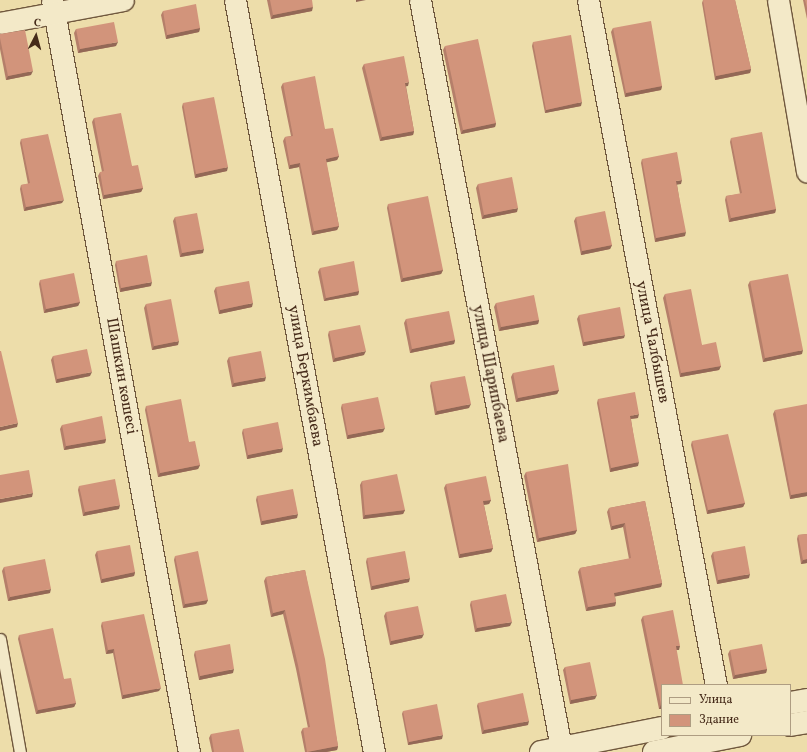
<!DOCTYPE html>
<html>
<head>
<meta charset="utf-8">
<style>
  body { margin:0 }
  #map { position:relative; width:807px; height:752px; overflow:hidden; background:#edddaa; font-family:Vollkorn,serif }
  div>[style] { position:absolute }
  .roads { filter:drop-shadow(1px 0 #70583e) drop-shadow(-1px 0 #70583e) drop-shadow(0 1px #70583e) drop-shadow(0 -1px #70583e) }
  .lane>* { height:11px; margin:-5.5px; padding:0 5.5px; transform-origin:5.5px; border-radius:5.5px; background:#f3e9c8 }
  .street>* { height:21px; margin:-10.5px; padding:0 10.5px; transform-origin:10.5px; border-radius:10.5px; background:#f3e9c8 }
  .secondary>* { height:22px; margin:-11px; padding:0 11px; transform-origin:11px; border-radius:11px; background:#f3e9c8 }
  .wall>* { inset:0; background:#b57f6a }
  .shaded-wall>* { inset:0; background:#936856 }
  .building>* { inset:0; background:#d2947b }
  span { translate:-50% -50%; white-space:nowrap; text-align:center; line-height:1.15; -webkit-text-stroke:3.5px #f3e9c8; paint-order:stroke }
  .street-label { font-size:16px; color:#462b1a }
  .legend { position:absolute; left:661px; top:684px; width:130px; height:52px; box-sizing:border-box; background:#f3e9c8; border:1px solid #ae9d82; margin:0; padding:5px 7px; list-style:none; font-size:12px; color:#462b1a }
  .legend li { display:flex; align-items:center; gap:8px; height:20px }
  .legend b { width:20px; border:1px solid #ae9d82 }
  .north { position:absolute; left:16px; top:16px; width:40px; height:40px; -webkit-text-stroke:3px #f3e9c8; paint-order:stroke; rotate:6deg; font-size:11px; font-weight:700; line-height:16px; text-align:center; color:#462b1a }
  .north::after { content:''; display:block; margin:auto; width:14px; height:18px; background:#462b1a; clip-path:polygon(50% 0,100% 100%,50% 72%,0 100%) }
</style>
</head>
<body>
<div id="map">
  <div class="roads">
    <div class="lane">
      <div style="left:0;top:639px;width:115px;rotate:80deg"></div>
    </div>
    <div class="street">
      <div style="left:52px;top:0;width:764px;rotate:79.68deg"></div>
      <div style="left:235px;top:0;width:765px;rotate:79.53deg"></div>
      <div style="left:420px;top:0;width:761px;rotate:79.32deg"></div>
      <div style="left:588px;top:0;width:697px;rotate:79.42deg"></div>
      <div style="left:778px;top:0;width:174px;rotate:80.4deg"></div>
      <div style="left:0;top:23px;width:125px;rotate:-10.6deg"></div>
    </div>
    <div class="secondary">
      <div style="left:790px;top:703px;width:17px;rotate:-10deg"></div>
      <div style="left:790px;top:725px;width:17px;rotate:-10deg"></div>
      <div style="left:541px;top:752px;width:123px;rotate:-11.2deg"></div>
      <div style="left:654px;top:752px;width:88px;rotate:-11.2deg"></div>
    </div>
  </div>
  <div class="wall">
    <div style="clip-path:polygon(267px 0,312px 0,312px 11px,271px 19px)"></div>
    <div style="clip-path:polygon(703px 0,735px 0,751px 69px,750px 73px,715px 80px,702px 3px)"></div>
    <div style="clip-path:polygon(803px 0,807px 0,807px 19px)"></div>
    <div style="clip-path:polygon(163px 11px,200px 28px,199px 32px,166px 39px,161px 15px)"></div>
    <div style="clip-path:polygon(613px 28px,662px 86px,661px 90px,625px 97px,611px 32px)"></div>
    <div style="clip-path:polygon(76px 29px,116px 46px,78px 53px,74px 33px)"></div>
    <div style="clip-path:polygon(0 34px,31px 75px,6px 80px,0 49px)"></div>
    <div style="clip-path:polygon(533px 42px,581px 106px,545px 113px,532px 46px)"></div>
    <div style="clip-path:polygon(445px 46px,496px 123px,495px 127px,461px 134px,443px 50px)"></div>
    <div style="clip-path:polygon(364px 64px,408px 86px,406px 86px,414px 131px,413px 135px,380px 141px,362px 68px)"></div>
    <div style="clip-path:polygon(283px 83px,325px 129px,339px 156px,337px 160px,326px 162px,339px 226px,337px 230px,312px 235px,299px 167px,289px 169px,283px 141px,285px 137px,291px 136px,281px 87px)"></div>
    <div style="clip-path:polygon(183px 103px,227px 171px,195px 178px,182px 107px)"></div>
    <div style="clip-path:polygon(94px 118px,132px 166px,143px 188px,141px 192px,103px 199px,98px 176px,100px 172px,102px 172px,92px 122px)"></div>
    <div style="clip-path:polygon(731px 138px,776px 209px,775px 213px,729px 222px,725px 200px,726px 196px,740px 194px,730px 142px)"></div>
    <div style="clip-path:polygon(21px 139px,62px 203px,24px 211px,20px 189px,21px 185px,28px 184px,20px 143px)"></div>
    <div style="clip-path:polygon(642px 159px,681px 184px,677px 184px,685px 236px,655px 242px,641px 163px)"></div>
    <div style="clip-path:polygon(478px 184px,517px 212px,482px 219px,476px 188px)"></div>
    <div style="clip-path:polygon(388px 204px,443px 270px,441px 274px,401px 282px,387px 208px)"></div>
    <div style="clip-path:polygon(175px 217px,203px 253px,180px 257px,173px 221px)"></div>
    <div style="clip-path:polygon(576px 217px,612px 245px,610px 249px,581px 255px,574px 221px)"></div>
    <div style="clip-path:polygon(116px 261px,151px 286px,120px 292px,115px 265px)"></div>
    <div style="clip-path:polygon(320px 268px,359px 291px,358px 295px,324px 301px,318px 272px)"></div>
    <div style="clip-path:polygon(40px 280px,80px 302px,78px 306px,44px 313px,39px 284px)"></div>
    <div style="clip-path:polygon(750px 281px,802px 354px,763px 362px,748px 285px)"></div>
    <div style="clip-path:polygon(216px 287px,252px 307px,219px 314px,214px 291px)"></div>
    <div style="clip-path:polygon(665px 294px,702px 345px,721px 366px,719px 370px,680px 377px,663px 298px)"></div>
    <div style="clip-path:polygon(496px 303px,539px 320px,538px 324px,499px 331px,494px 307px)"></div>
    <div style="clip-path:polygon(146px 304px,178px 345px,152px 350px,144px 308px)"></div>
    <div style="clip-path:polygon(579px 315px,624px 338px,583px 346px,577px 319px)"></div>
    <div style="clip-path:polygon(406px 319px,455px 340px,454px 344px,410px 353px,404px 323px)"></div>
    <div style="clip-path:polygon(329px 331px,364px 355px,333px 362px,328px 335px)"></div>
    <div style="clip-path:polygon(53px 356px,90px 376px,56px 383px,51px 360px)"></div>
    <div style="clip-path:polygon(229px 357px,265px 381px,232px 387px,227px 361px)"></div>
    <div style="clip-path:polygon(513px 373px,559px 390px,557px 394px,516px 402px,511px 377px)"></div>
    <div style="clip-path:polygon(431px 382px,469px 408px,435px 415px,430px 386px)"></div>
    <div style="clip-path:polygon(598px 399px,638px 418px,631px 419px,638px 466px,610px 472px,597px 403px)"></div>
    <div style="clip-path:polygon(342px 404px,383px 432px,347px 439px,341px 408px)"></div>
    <div style="clip-path:polygon(146px 406px,189px 442px,200px 465px,198px 469px,158px 477px,145px 410px)"></div>
    <div style="clip-path:polygon(775px 410px,807px 496px,790px 499px,773px 414px)"></div>
    <div style="clip-path:polygon(62px 425px,106px 439px,105px 443px,64px 450px,60px 429px)"></div>
    <div style="clip-path:polygon(243px 429px,282px 452px,247px 459px,242px 433px)"></div>
    <div style="clip-path:polygon(692px 441px,745px 503px,743px 507px,707px 514px,691px 445px)"></div>
    <div style="clip-path:polygon(526px 472px,577px 530px,575px 534px,537px 542px,524px 476px)"></div>
    <div style="clip-path:polygon(362px 481px,405px 510px,403px 514px,363px 519px,360px 485px)"></div>
    <div style="clip-path:polygon(446px 484px,491px 500px,489px 504px,484px 505px,493px 548px,491px 552px,459px 558px,444px 488px)"></div>
    <div style="clip-path:polygon(79px 486px,119px 509px,83px 516px,78px 490px)"></div>
    <div style="clip-path:polygon(257px 496px,297px 518px,261px 525px,256px 500px)"></div>
    <div style="clip-path:polygon(645px 501px,662px 583px,661px 587px,615px 596px,616px 602px,615px 606px,586px 611px,578px 572px,580px 568px,629px 559px,623px 527px,611px 530px,607px 512px,609px 508px)"></div>
    <div style="clip-path:polygon(807px 534px,807px 563px,801px 564px,797px 539px,798px 535px)"></div>
    <div style="clip-path:polygon(97px 551px,135px 572px,134px 576px,101px 583px,95px 555px)"></div>
    <div style="clip-path:polygon(713px 552px,749px 578px,717px 584px,711px 556px)"></div>
    <div style="clip-path:polygon(175px 556px,208px 600px,206px 604px,183px 608px,174px 560px)"></div>
    <div style="clip-path:polygon(367px 558px,409px 582px,371px 590px,366px 562px)"></div>
    <div style="clip-path:polygon(4px 567px,50px 593px,8px 601px,2px 571px)"></div>
    <div style="clip-path:polygon(305px 570px,338px 746px,337px 750px,326px 752px,305px 752px,301px 732px,303px 728px,308px 728px,296px 669px,283px 614px,271px 617px,264px 581px,266px 577px)"></div>
    <div style="clip-path:polygon(471px 601px,510px 626px,475px 632px,470px 605px)"></div>
    <div style="clip-path:polygon(386px 612px,422px 638px,390px 645px,384px 616px)"></div>
    <div style="clip-path:polygon(643px 616px,679px 650px,676px 650px,662px 709px,659px 709px,641px 620px)"></div>
    <div style="clip-path:polygon(102px 622px,159px 691px,122px 699px,113px 653px,106px 654px,101px 626px)"></div>
    <div style="clip-path:polygon(19px 635px,64px 679px,76px 703px,74px 707px,36px 714px,18px 639px)"></div>
    <div style="clip-path:polygon(730px 650px,767px 669px,766px 673px,733px 679px,728px 654px)"></div>
    <div style="clip-path:polygon(195px 651px,233px 673px,199px 680px,194px 655px)"></div>
    <div style="clip-path:polygon(565px 667px,595px 699px,570px 704px,563px 670px)"></div>
    <div style="clip-path:polygon(478px 703px,528px 725px,482px 734px,477px 706px)"></div>
    <div style="clip-path:polygon(403px 711px,442px 739px,408px 745px,402px 714px)"></div>
    <div style="clip-path:polygon(211px 734px,244px 752px,212px 752px,209px 738px)"></div>
  </div>
  <div class="shaded-wall">
    <div style="clip-path:polygon(356px 0,366px 0,356px 2px)"></div>
    <div style="clip-path:polygon(313px 7px,312px 11px,271px 19px,273px 15px)"></div>
    <div style="clip-path:polygon(200px 28px,199px 32px,166px 39px,167px 35px)"></div>
    <div style="clip-path:polygon(118px 42px,116px 46px,78px 53px,80px 49px)"></div>
    <div style="clip-path:polygon(751px 69px,750px 73px,715px 80px,716px 76px)"></div>
    <div style="clip-path:polygon(33px 71px,31px 75px,6px 80px,8px 76px)"></div>
    <div style="clip-path:polygon(409px 82px,408px 86px,403px 87px,405px 83px)"></div>
    <div style="clip-path:polygon(662px 86px,661px 90px,625px 97px,626px 93px)"></div>
    <div style="clip-path:polygon(582px 102px,581px 106px,545px 113px,546px 110px)"></div>
    <div style="clip-path:polygon(496px 123px,495px 127px,461px 134px,463px 130px)"></div>
    <div style="clip-path:polygon(414px 131px,413px 135px,380px 141px,382px 137px)"></div>
    <div style="clip-path:polygon(339px 156px,337px 160px,324px 163px,326px 159px)"></div>
    <div style="clip-path:polygon(300px 163px,299px 167px,289px 169px,290px 165px)"></div>
    <div style="clip-path:polygon(228px 167px,227px 171px,195px 178px,196px 174px)"></div>
    <div style="clip-path:polygon(682px 180px,681px 184px,675px 185px,676px 181px)"></div>
    <div style="clip-path:polygon(143px 188px,141px 192px,103px 199px,104px 195px)"></div>
    <div style="clip-path:polygon(64px 200px,62px 203px,24px 211px,26px 207px)"></div>
    <div style="clip-path:polygon(518px 208px,517px 212px,482px 219px,484px 215px)"></div>
    <div style="clip-path:polygon(776px 209px,775px 213px,729px 222px,731px 218px)"></div>
    <div style="clip-path:polygon(339px 226px,337px 230px,312px 235px,314px 231px)"></div>
    <div style="clip-path:polygon(686px 232px,685px 236px,655px 242px,656px 238px)"></div>
    <div style="clip-path:polygon(612px 245px,610px 249px,581px 255px,582px 251px)"></div>
    <div style="clip-path:polygon(204px 249px,203px 253px,180px 257px,182px 253px)"></div>
    <div style="clip-path:polygon(443px 270px,441px 274px,401px 282px,403px 278px)"></div>
    <div style="clip-path:polygon(152px 282px,151px 286px,120px 292px,121px 288px)"></div>
    <div style="clip-path:polygon(359px 291px,358px 295px,324px 301px,326px 298px)"></div>
    <div style="clip-path:polygon(80px 302px,78px 306px,44px 313px,46px 309px)"></div>
    <div style="clip-path:polygon(253px 303px,252px 307px,219px 314px,220px 310px)"></div>
    <div style="clip-path:polygon(539px 320px,538px 324px,499px 331px,501px 327px)"></div>
    <div style="clip-path:polygon(625px 335px,624px 338px,583px 346px,584px 342px)"></div>
    <div style="clip-path:polygon(455px 340px,454px 344px,410px 353px,412px 349px)"></div>
    <div style="clip-path:polygon(179px 341px,178px 345px,152px 350px,154px 346px)"></div>
    <div style="clip-path:polygon(803px 350px,802px 354px,763px 362px,765px 358px)"></div>
    <div style="clip-path:polygon(366px 351px,364px 355px,333px 362px,335px 358px)"></div>
    <div style="clip-path:polygon(721px 366px,719px 370px,680px 377px,681px 373px)"></div>
    <div style="clip-path:polygon(92px 372px,90px 376px,56px 383px,57px 379px)"></div>
    <div style="clip-path:polygon(266px 377px,265px 381px,232px 387px,234px 383px)"></div>
    <div style="clip-path:polygon(559px 390px,557px 394px,516px 402px,518px 398px)"></div>
    <div style="clip-path:polygon(471px 404px,469px 408px,435px 415px,437px 411px)"></div>
    <div style="clip-path:polygon(639px 414px,638px 418px,629px 419px,630px 416px)"></div>
    <div style="clip-path:polygon(18px 423px,17px 427px,0 431px,0 427px)"></div>
    <div style="clip-path:polygon(385px 428px,383px 432px,347px 439px,348px 435px)"></div>
    <div style="clip-path:polygon(106px 439px,105px 443px,64px 450px,66px 446px)"></div>
    <div style="clip-path:polygon(283px 448px,282px 452px,247px 459px,248px 455px)"></div>
    <div style="clip-path:polygon(639px 462px,638px 466px,610px 472px,611px 468px)"></div>
    <div style="clip-path:polygon(200px 465px,198px 469px,158px 477px,160px 473px)"></div>
    <div style="clip-path:polygon(807px 492px,807px 496px,790px 499px,791px 495px)"></div>
    <div style="clip-path:polygon(33px 493px,32px 497px,0 503px,0 499px)"></div>
    <div style="clip-path:polygon(491px 500px,489px 504px,482px 505px,483px 501px)"></div>
    <div style="clip-path:polygon(745px 503px,743px 507px,707px 514px,708px 510px)"></div>
    <div style="clip-path:polygon(120px 505px,119px 509px,83px 516px,85px 512px)"></div>
    <div style="clip-path:polygon(405px 510px,403px 514px,363px 519px,365px 515px)"></div>
    <div style="clip-path:polygon(298px 514px,297px 518px,261px 525px,262px 521px)"></div>
    <div style="clip-path:polygon(625px 523px,623px 527px,611px 530px,612px 526px)"></div>
    <div style="clip-path:polygon(577px 530px,575px 534px,537px 542px,539px 538px)"></div>
    <div style="clip-path:polygon(493px 548px,491px 552px,459px 558px,460px 554px)"></div>
    <div style="clip-path:polygon(807px 559px,807px 563px,801px 564px,803px 560px)"></div>
    <div style="clip-path:polygon(135px 572px,134px 576px,101px 583px,102px 579px)"></div>
    <div style="clip-path:polygon(750px 574px,749px 578px,717px 584px,718px 580px)"></div>
    <div style="clip-path:polygon(410px 578px,409px 582px,371px 590px,372px 586px)"></div>
    <div style="clip-path:polygon(662px 583px,661px 587px,613px 597px,614px 593px)"></div>
    <div style="clip-path:polygon(51px 589px,50px 593px,8px 601px,10px 597px)"></div>
    <div style="clip-path:polygon(208px 600px,206px 604px,183px 608px,185px 604px)"></div>
    <div style="clip-path:polygon(616px 602px,615px 606px,586px 611px,588px 607px)"></div>
    <div style="clip-path:polygon(285px 610px,283px 614px,271px 617px,273px 613px)"></div>
    <div style="clip-path:polygon(512px 622px,510px 626px,475px 632px,477px 628px)"></div>
    <div style="clip-path:polygon(424px 634px,422px 638px,390px 645px,391px 641px)"></div>
    <div style="clip-path:polygon(676px 646px,680px 646px,679px 650px,674px 650px)"></div>
    <div style="clip-path:polygon(114px 649px,113px 653px,106px 654px,108px 650px)"></div>
    <div style="clip-path:polygon(234px 669px,233px 673px,199px 680px,200px 676px)"></div>
    <div style="clip-path:polygon(767px 669px,766px 673px,733px 679px,735px 675px)"></div>
    <div style="clip-path:polygon(161px 688px,159px 691px,122px 699px,123px 695px)"></div>
    <div style="clip-path:polygon(597px 695px,595px 699px,570px 704px,571px 700px)"></div>
    <div style="clip-path:polygon(76px 703px,74px 707px,36px 714px,38px 710px)"></div>
    <div style="clip-path:polygon(661px 705px,662px 705px,662px 709px,659px 709px)"></div>
    <div style="clip-path:polygon(529px 721px,528px 725px,482px 734px,484px 730px)"></div>
    <div style="clip-path:polygon(443px 735px,442px 739px,408px 745px,409px 742px)"></div>
    <div style="clip-path:polygon(338px 746px,337px 750px,326px 752px,307px 752px)"></div>
  </div>
  <div class="building">
    <div style="clip-path:polygon(270px 0,312px 0,313px 7px,273px 15px)"></div>
    <div style="clip-path:polygon(703px 0,735px 0,751px 69px,716px 76px)"></div>
    <div style="clip-path:polygon(805px 0,807px 0,807px 8px)"></div>
    <div style="clip-path:polygon(196px 4px,200px 28px,167px 35px,163px 11px)"></div>
    <div style="clip-path:polygon(651px 21px,662px 86px,626px 93px,613px 28px)"></div>
    <div style="clip-path:polygon(114px 22px,118px 42px,80px 49px,76px 29px)"></div>
    <div style="clip-path:polygon(25px 30px,33px 71px,8px 76px,0 38px,0 34px)"></div>
    <div style="clip-path:polygon(571px 35px,582px 102px,546px 110px,533px 42px)"></div>
    <div style="clip-path:polygon(478px 39px,496px 123px,463px 130px,445px 46px)"></div>
    <div style="clip-path:polygon(404px 56px,409px 82px,405px 83px,414px 131px,382px 137px,364px 64px)"></div>
    <div style="clip-path:polygon(315px 76px,325px 129px,333px 128px,339px 156px,326px 159px,339px 226px,314px 231px,300px 163px,290px 165px,285px 137px,293px 136px,283px 83px)"></div>
    <div style="clip-path:polygon(214px 97px,228px 167px,196px 174px,183px 103px)"></div>
    <div style="clip-path:polygon(121px 113px,132px 166px,138px 165px,143px 188px,104px 195px,100px 172px,104px 171px,94px 118px)"></div>
    <div style="clip-path:polygon(762px 132px,776px 209px,731px 218px,726px 196px,742px 193px,731px 138px)"></div>
    <div style="clip-path:polygon(48px 134px,64px 200px,26px 207px,21px 185px,30px 183px,21px 139px)"></div>
    <div style="clip-path:polygon(677px 152px,682px 180px,676px 181px,686px 232px,656px 238px,642px 159px)"></div>
    <div style="clip-path:polygon(512px 177px,518px 208px,484px 215px,478px 184px)"></div>
    <div style="clip-path:polygon(428px 196px,443px 270px,403px 278px,388px 204px)"></div>
    <div style="clip-path:polygon(605px 211px,612px 245px,582px 251px,576px 217px)"></div>
    <div style="clip-path:polygon(197px 213px,204px 249px,182px 253px,175px 217px)"></div>
    <div style="clip-path:polygon(147px 255px,152px 282px,121px 288px,116px 261px)"></div>
    <div style="clip-path:polygon(354px 261px,359px 291px,326px 298px,320px 268px)"></div>
    <div style="clip-path:polygon(74px 273px,80px 302px,46px 309px,40px 280px)"></div>
    <div style="clip-path:polygon(788px 274px,803px 350px,765px 358px,750px 281px)"></div>
    <div style="clip-path:polygon(249px 281px,253px 303px,220px 310px,216px 287px)"></div>
    <div style="clip-path:polygon(691px 289px,702px 345px,716px 342px,721px 366px,681px 373px,665px 294px)"></div>
    <div style="clip-path:polygon(534px 295px,539px 320px,501px 327px,496px 303px)"></div>
    <div style="clip-path:polygon(171px 299px,179px 341px,154px 346px,146px 304px)"></div>
    <div style="clip-path:polygon(620px 307px,625px 335px,584px 342px,579px 315px)"></div>
    <div style="clip-path:polygon(449px 311px,455px 340px,412px 349px,406px 319px)"></div>
    <div style="clip-path:polygon(360px 325px,366px 351px,335px 358px,329px 331px)"></div>
    <div style="clip-path:polygon(87px 349px,92px 372px,57px 379px,53px 356px)"></div>
    <div style="clip-path:polygon(0 351px,1px 351px,18px 423px,0 427px)"></div>
    <div style="clip-path:polygon(261px 351px,266px 377px,234px 383px,229px 357px)"></div>
    <div style="clip-path:polygon(554px 365px,559px 390px,518px 398px,513px 373px)"></div>
    <div style="clip-path:polygon(465px 376px,471px 404px,437px 411px,431px 382px)"></div>
    <div style="clip-path:polygon(635px 392px,639px 414px,630px 416px,639px 462px,611px 468px,598px 399px)"></div>
    <div style="clip-path:polygon(378px 397px,385px 428px,348px 435px,342px 404px)"></div>
    <div style="clip-path:polygon(181px 399px,189px 442px,195px 441px,200px 465px,160px 473px,146px 406px)"></div>
    <div style="clip-path:polygon(807px 404px,807px 492px,791px 495px,775px 410px)"></div>
    <div style="clip-path:polygon(102px 416px,106px 439px,66px 446px,62px 425px)"></div>
    <div style="clip-path:polygon(278px 422px,283px 448px,248px 455px,243px 429px)"></div>
    <div style="clip-path:polygon(728px 434px,745px 503px,708px 510px,692px 441px)"></div>
    <div style="clip-path:polygon(568px 464px,577px 530px,539px 538px,526px 472px)"></div>
    <div style="clip-path:polygon(29px 470px,33px 493px,0 499px,0 475px)"></div>
    <div style="clip-path:polygon(397px 474px,405px 510px,365px 515px,362px 481px)"></div>
    <div style="clip-path:polygon(486px 476px,491px 500px,483px 501px,493px 548px,460px 554px,446px 484px)"></div>
    <div style="clip-path:polygon(115px 479px,120px 505px,85px 512px,79px 486px)"></div>
    <div style="clip-path:polygon(293px 489px,298px 514px,262px 521px,257px 496px)"></div>
    <div style="clip-path:polygon(645px 501px,662px 583px,614px 593px,616px 602px,588px 607px,580px 568px,631px 558px,625px 523px,612px 526px,609px 508px)"></div>
    <div style="clip-path:polygon(807px 534px,807px 559px,803px 560px,798px 535px)"></div>
    <div style="clip-path:polygon(130px 545px,135px 572px,102px 579px,97px 551px)"></div>
    <div style="clip-path:polygon(745px 546px,750px 574px,718px 580px,713px 552px)"></div>
    <div style="clip-path:polygon(198px 551px,208px 600px,185px 604px,175px 556px)"></div>
    <div style="clip-path:polygon(405px 551px,410px 578px,372px 586px,367px 558px)"></div>
    <div style="clip-path:polygon(45px 559px,51px 589px,10px 597px,4px 567px)"></div>
    <div style="clip-path:polygon(305px 570px,325px 659px,338px 746px,307px 752px,303px 728px,310px 727px,298px 665px,285px 610px,273px 613px,266px 577px)"></div>
    <div style="clip-path:polygon(506px 594px,512px 622px,477px 628px,471px 601px)"></div>
    <div style="clip-path:polygon(418px 606px,424px 634px,391px 641px,386px 612px)"></div>
    <div style="clip-path:polygon(673px 610px,680px 646px,676px 646px,683px 685px,662px 685px,662px 705px,661px 705px,643px 616px)"></div>
    <div style="clip-path:polygon(144px 614px,161px 688px,123px 695px,114px 649px,108px 650px,102px 622px)"></div>
    <div style="clip-path:polygon(53px 628px,64px 679px,71px 678px,76px 703px,38px 710px,19px 635px)"></div>
    <div style="clip-path:polygon(230px 644px,234px 669px,200px 676px,195px 651px)"></div>
    <div style="clip-path:polygon(762px 644px,767px 669px,735px 675px,730px 650px)"></div>
    <div style="clip-path:polygon(590px 662px,597px 695px,571px 700px,565px 667px)"></div>
    <div style="clip-path:polygon(523px 693px,529px 721px,484px 730px,478px 703px)"></div>
    <div style="clip-path:polygon(437px 704px,443px 735px,409px 742px,403px 711px)"></div>
    <div style="clip-path:polygon(239px 729px,244px 752px,214px 752px,211px 734px)"></div>
  </div>
  <div class="street-label">
    <span style="left:652px;top:342px;rotate:79deg">улица Чалбышев</span>
    <span style="left:490px;top:374px;rotate:79deg">улица Шарипбаева</span>
    <span style="left:121px;top:376px;rotate:80deg">Шашкин көшесі</span>
    <span style="left:305px;top:376px;rotate:80deg">улица Беркимбаева</span>
  </div>
  <ul class="legend">
  <li><b style="height:5px;background:#f3e9c8"></b>Улица</li>
  <li><b style="height:11px;background:#d2947b"></b>Здание</li>
  </ul>
  <div class="north">С</div>
</div>
</body>
</html>
